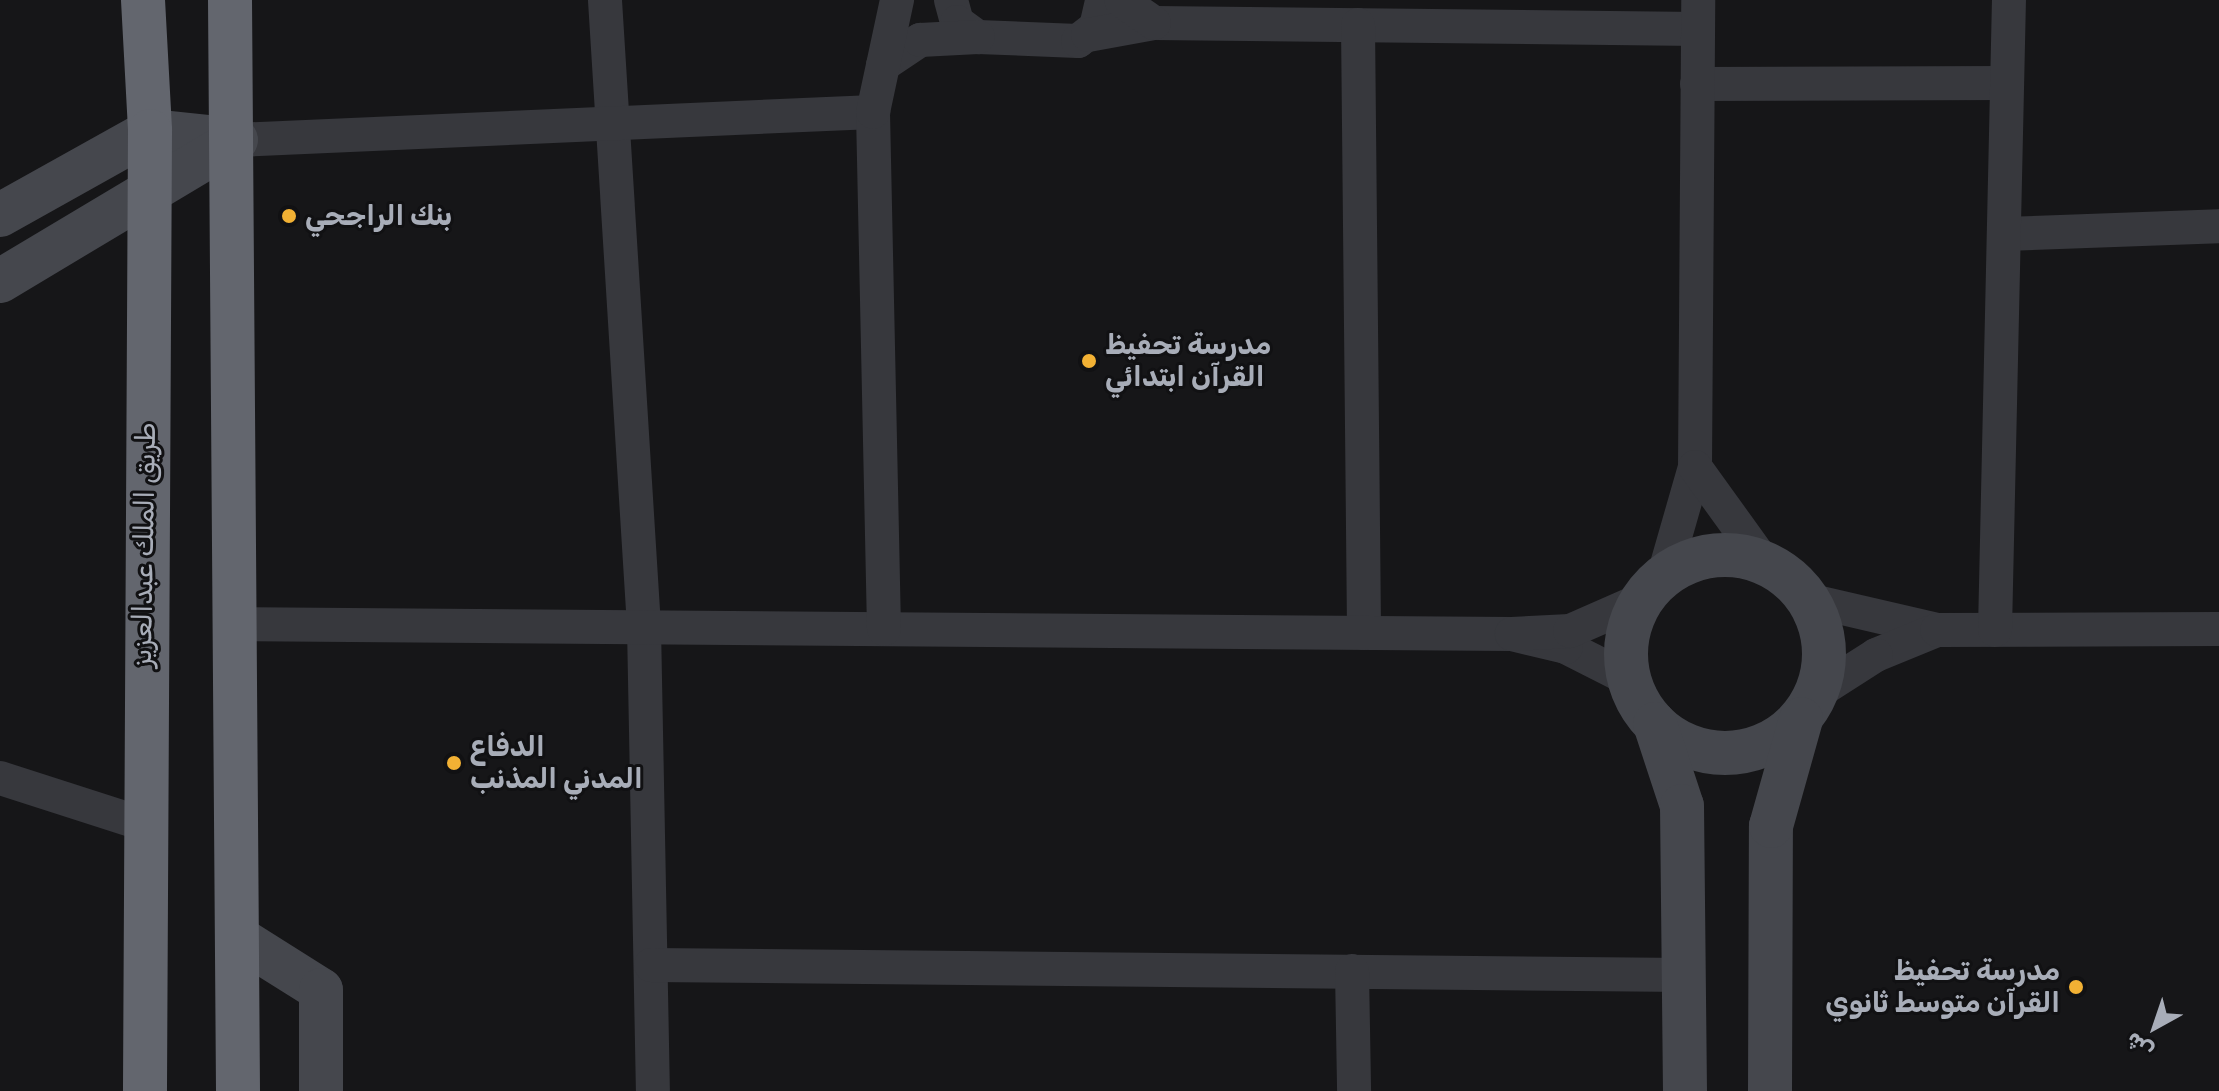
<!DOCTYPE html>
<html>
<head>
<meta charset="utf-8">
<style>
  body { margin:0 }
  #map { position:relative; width:2219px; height:1091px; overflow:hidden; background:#161618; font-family:Rubik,Cairo,sans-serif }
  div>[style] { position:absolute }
  .street>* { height:34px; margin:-17px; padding:0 17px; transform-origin:17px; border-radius:17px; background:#37383d }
  .secondary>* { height:44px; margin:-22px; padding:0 22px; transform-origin:22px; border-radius:22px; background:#45474d }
  .secondary>.ring { margin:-22px; padding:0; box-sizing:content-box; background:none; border:44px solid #45474d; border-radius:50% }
  .highway>* { height:44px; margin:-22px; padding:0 22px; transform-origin:22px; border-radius:22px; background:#63666e }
  .dots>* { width:22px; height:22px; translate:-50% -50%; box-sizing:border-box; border:4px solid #111113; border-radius:50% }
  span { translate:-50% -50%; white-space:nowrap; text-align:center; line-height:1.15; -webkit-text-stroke:6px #111113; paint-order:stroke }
  .poi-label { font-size:28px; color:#a8adb8; font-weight:700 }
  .left { translate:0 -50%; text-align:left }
  .right { translate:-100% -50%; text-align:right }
  .street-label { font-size:28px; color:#a8adb8 }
  .north { position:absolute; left:2115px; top:987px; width:80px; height:80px; -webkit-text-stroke:6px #111113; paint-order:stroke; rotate:220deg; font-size:22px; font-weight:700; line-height:32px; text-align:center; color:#a8adb8 }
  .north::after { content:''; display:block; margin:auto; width:28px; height:36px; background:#a8adb8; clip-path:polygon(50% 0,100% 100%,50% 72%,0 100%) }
</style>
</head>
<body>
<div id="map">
  <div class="street">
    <div style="left:605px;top:0;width:628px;rotate:86.44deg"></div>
    <div style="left:644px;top:627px;width:464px;rotate:88.9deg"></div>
    <div style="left:951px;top:0;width:23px;rotate:75deg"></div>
    <div style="left:957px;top:22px;width:26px;rotate:36deg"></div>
    <div style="left:978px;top:37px;width:100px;rotate:2.3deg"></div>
    <div style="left:1078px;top:41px;width:23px;rotate:-38deg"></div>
    <div style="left:1096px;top:27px;width:28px;rotate:-77deg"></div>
    <div style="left:1154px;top:23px;width:544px;rotate:0.63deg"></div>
    <div style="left:1358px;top:25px;width:608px;rotate:89.43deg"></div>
    <div style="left:1088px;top:35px;width:67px;rotate:-10.3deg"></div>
    <div style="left:1154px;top:23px;width:40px;rotate:-145.1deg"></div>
    <div style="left:883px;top:65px;width:45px;rotate:-34deg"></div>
    <div style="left:920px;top:40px;width:58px;rotate:-3deg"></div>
    <div style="left:1697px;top:84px;width:310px;rotate:-0.2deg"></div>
    <div style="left:236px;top:140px;width:638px;rotate:-2.52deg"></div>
    <div style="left:2004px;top:234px;width:215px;rotate:-2.1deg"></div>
    <div style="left:1695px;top:467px;width:467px;rotate:-89.6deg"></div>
    <div style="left:1664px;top:575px;width:112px;rotate:-74deg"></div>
    <div style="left:1695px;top:467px;width:120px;rotate:54.2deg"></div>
    <div style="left:1808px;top:600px;width:132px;rotate:13.1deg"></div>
    <div style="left:1937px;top:630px;width:66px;rotate:157.7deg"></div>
    <div style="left:1876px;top:655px;width:69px;rotate:147.5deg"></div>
    <div style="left:235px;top:624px;width:1277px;rotate:0.45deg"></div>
    <div style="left:884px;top:629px;width:517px;rotate:-91.22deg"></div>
    <div style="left:873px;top:112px;width:115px;rotate:-77.9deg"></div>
    <div style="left:1937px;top:630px;width:282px;rotate:-0.2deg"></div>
    <div style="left:1995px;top:630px;width:630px;rotate:-88.73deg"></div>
    <div style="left:1631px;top:680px;width:73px;rotate:-153.1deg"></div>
    <div style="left:1566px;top:647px;width:56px;rotate:-166.5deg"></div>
    <div style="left:1512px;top:634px;width:58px;rotate:-3deg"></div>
    <div style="left:1570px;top:631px;width:77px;rotate:-23.6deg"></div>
    <div style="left:0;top:778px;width:150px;rotate:17.8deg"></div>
    <div style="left:651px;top:965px;width:1035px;rotate:0.55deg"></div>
    <div style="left:1352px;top:971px;width:120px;rotate:89deg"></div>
  </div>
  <div class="secondary">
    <div style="left:0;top:215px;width:172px;rotate:-29.2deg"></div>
    <div style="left:150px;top:131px;width:86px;rotate:6deg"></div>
    <div style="left:0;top:281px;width:275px;rotate:-30.9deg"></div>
    <div class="ring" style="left:1626px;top:555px;width:154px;height:154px"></div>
    <div style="left:1655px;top:724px;width:86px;rotate:71.8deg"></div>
    <div style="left:1682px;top:806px;width:285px;rotate:89.4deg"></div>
    <div style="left:237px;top:937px;width:99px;rotate:32.2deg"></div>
    <div style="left:321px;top:990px;width:101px;rotate:90deg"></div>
    <div style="left:1770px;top:1091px;width:265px;rotate:-89.8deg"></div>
    <div style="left:1771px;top:826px;width:111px;rotate:-74.3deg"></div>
  </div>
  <div class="highway">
    <div style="left:143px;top:0;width:131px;rotate:86.9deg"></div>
    <div style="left:150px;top:131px;width:960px;rotate:90.3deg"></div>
    <div style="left:230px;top:0;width:1091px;rotate:89.58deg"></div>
  </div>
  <div class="dots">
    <div style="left:289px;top:216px;background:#f2b134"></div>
    <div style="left:1089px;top:361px;background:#f2b134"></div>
    <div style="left:454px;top:763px;background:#f2b134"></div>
    <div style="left:2076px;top:987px;background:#f2b134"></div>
  </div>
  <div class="poi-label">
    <span class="left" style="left:305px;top:216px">بنك الراجحي</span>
    <span class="left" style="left:1105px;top:361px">مدرسة تحفيظ<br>القرآن ابتدائي</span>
    <span class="left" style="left:470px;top:763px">الدفاع<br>المدني المذنب</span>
    <span class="right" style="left:2060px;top:987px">مدرسة تحفيظ<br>القرآن متوسط ثانوي</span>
  </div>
  <div class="street-label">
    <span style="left:144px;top:545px;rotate:-89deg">طريق الملك عبدالعزيز</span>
  </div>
  <div class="north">ش</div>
</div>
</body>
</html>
